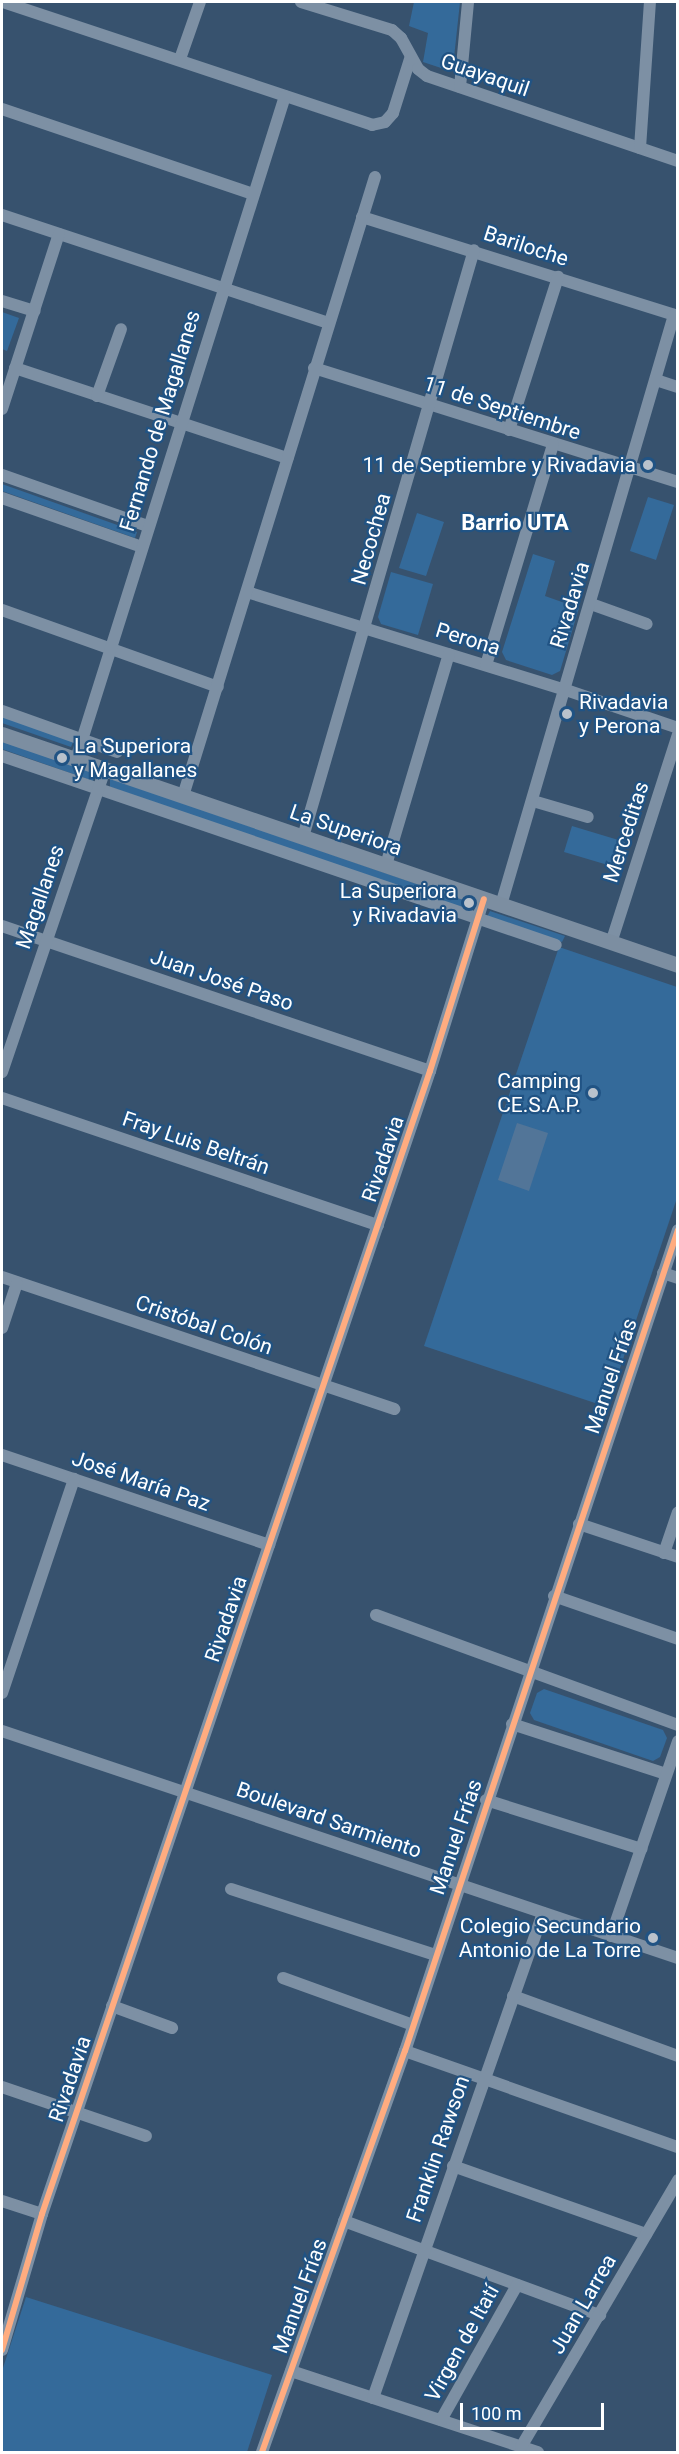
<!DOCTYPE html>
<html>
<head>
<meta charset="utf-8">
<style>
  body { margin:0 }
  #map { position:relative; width:679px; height:2454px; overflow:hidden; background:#37526e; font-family:Roboto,sans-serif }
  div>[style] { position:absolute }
  .green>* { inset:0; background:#346a9a }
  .water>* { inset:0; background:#527598 }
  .minor>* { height:12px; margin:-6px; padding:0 6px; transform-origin:6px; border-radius:6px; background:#7d90a4 }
  .major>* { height:15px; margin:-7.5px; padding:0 7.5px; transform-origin:7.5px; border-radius:7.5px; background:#7c8ea1 }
  .cycleway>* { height:6px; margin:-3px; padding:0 3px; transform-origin:3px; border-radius:3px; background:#ffac80 }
  .dots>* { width:16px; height:16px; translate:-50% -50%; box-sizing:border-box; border:3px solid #205384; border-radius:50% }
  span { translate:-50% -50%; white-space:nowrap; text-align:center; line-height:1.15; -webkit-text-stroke:4.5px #205384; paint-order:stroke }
  .street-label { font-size:21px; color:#fff }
  .poi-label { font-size:21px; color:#fff }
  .right { translate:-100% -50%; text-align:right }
  .left { translate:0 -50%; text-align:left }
  .neighbourhood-label { font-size:22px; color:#fff; font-weight:700 }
  .frame { position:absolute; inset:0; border:3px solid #fff; pointer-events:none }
  .scale { position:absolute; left:460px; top:2403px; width:144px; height:27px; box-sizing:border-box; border:3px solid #fff; border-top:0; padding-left:8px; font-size:18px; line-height:21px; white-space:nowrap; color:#fff; -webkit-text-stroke:4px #205384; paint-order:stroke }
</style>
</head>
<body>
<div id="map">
  <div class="green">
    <div style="clip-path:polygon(414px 2px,460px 2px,453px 67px,444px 69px,423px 62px,428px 33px,409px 26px)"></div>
    <div style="clip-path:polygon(2px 312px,19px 318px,7px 351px,2px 349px)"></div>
    <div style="clip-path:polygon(2px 484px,137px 532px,135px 538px,2px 491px)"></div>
    <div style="clip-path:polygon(648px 497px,674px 505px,656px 560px,630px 551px)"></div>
    <div style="clip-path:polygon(417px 513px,444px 522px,426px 576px,399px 568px)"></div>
    <div style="clip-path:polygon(533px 554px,555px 561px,545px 596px,579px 608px,560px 671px,552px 675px,506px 660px,502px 652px)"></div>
    <div style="clip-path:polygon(391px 572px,433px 584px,418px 635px,381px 624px,378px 617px)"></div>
    <div style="clip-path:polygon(2px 714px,74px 740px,71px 747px,2px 723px)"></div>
    <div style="clip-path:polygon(2px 740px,95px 773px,93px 781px,2px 749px)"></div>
    <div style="clip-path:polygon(110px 778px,475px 904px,472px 912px,110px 787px)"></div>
    <div style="clip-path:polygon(572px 826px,625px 842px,618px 868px,564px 852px)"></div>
    <div style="clip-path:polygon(490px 911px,565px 936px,562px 942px,487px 917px)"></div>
    <div style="clip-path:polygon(559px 947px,677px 987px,677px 1198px,607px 1407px,424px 1346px)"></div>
    <div style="clip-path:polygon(544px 1689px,663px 1730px,667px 1738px,660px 1757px,653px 1761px,534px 1720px,530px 1713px,537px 1693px)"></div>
    <div style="clip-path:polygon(26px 2297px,272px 2375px,247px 2452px,2px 2452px,2px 2371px)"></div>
  </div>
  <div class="water">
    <div style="clip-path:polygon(517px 1123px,548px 1133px,529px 1191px,498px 1180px)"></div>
  </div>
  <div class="minor">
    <div style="left:3px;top:2px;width:389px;rotate:18.4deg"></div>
    <div style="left:372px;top:125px;width:13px;rotate:-13deg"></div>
    <div style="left:385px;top:122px;width:12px;rotate:-48deg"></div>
    <div style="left:393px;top:113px;width:57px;rotate:-72.5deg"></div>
    <div style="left:301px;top:2px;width:95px;rotate:17.1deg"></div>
    <div style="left:392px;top:30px;width:12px;rotate:42deg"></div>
    <div style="left:401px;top:38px;width:35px;rotate:61deg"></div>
    <div style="left:418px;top:69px;width:11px;rotate:38deg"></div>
    <div style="left:427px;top:76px;width:265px;rotate:18.7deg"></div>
    <div style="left:180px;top:59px;width:60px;rotate:-70.7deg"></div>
    <div style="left:460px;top:87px;width:85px;rotate:-84.6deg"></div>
    <div style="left:2px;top:109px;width:265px;rotate:18.7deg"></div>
    <div style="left:640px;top:148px;width:146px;rotate:-86.1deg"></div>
    <div style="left:2px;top:215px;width:343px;rotate:18.3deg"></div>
    <div style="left:362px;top:217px;width:331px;rotate:17.4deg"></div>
    <div style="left:2px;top:301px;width:34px;rotate:17deg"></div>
    <div style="left:15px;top:368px;width:287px;rotate:18.3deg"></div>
    <div style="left:314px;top:368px;width:381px;rotate:17.4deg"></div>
    <div style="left:656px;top:380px;width:23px;rotate:18deg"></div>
    <div style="left:97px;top:396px;width:71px;rotate:-70.3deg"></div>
    <div style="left:2px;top:409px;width:184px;rotate:-72deg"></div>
    <div style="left:509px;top:430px;width:161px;rotate:-72.2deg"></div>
    <div style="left:2px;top:475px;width:155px;rotate:19.3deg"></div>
    <div style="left:2px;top:498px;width:148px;rotate:19.3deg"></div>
    <div style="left:247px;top:592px;width:334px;rotate:17.1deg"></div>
    <div style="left:566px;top:690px;width:118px;rotate:18.7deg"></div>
    <div style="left:591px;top:604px;width:59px;rotate:19.7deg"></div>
    <div style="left:2px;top:610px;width:229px;rotate:19.6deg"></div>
    <div style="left:486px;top:665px;width:230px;rotate:-73.1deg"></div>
    <div style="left:2px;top:711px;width:122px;rotate:19.6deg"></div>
    <div style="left:2px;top:756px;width:585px;rotate:18.84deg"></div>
    <div style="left:76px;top:759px;width:695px;rotate:-72.5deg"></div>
    <div style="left:183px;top:796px;width:648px;rotate:-72.77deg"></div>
    <div style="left:533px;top:801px;width:57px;rotate:16.2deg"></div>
    <div style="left:303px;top:837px;width:611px;rotate:-73.76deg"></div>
    <div style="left:386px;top:865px;width:220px;rotate:-73.4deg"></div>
    <div style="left:501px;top:905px;width:615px;rotate:-73.66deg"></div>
    <div style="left:2px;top:926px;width:452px;rotate:18.7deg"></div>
    <div style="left:611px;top:943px;width:219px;rotate:-72.2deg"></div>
    <div style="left:2px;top:1072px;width:320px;rotate:-71.2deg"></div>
    <div style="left:2px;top:1098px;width:397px;rotate:18.7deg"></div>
    <div style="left:663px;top:1273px;width:16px;rotate:18deg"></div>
    <div style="left:2px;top:1277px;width:414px;rotate:18.6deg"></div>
    <div style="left:2px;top:1328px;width:47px;rotate:-71.6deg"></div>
    <div style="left:2px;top:1455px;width:282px;rotate:18.6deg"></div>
    <div style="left:579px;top:1524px;width:104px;rotate:18.4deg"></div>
    <div style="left:664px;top:1553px;width:43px;rotate:-71.1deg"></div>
    <div style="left:554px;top:1596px;width:131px;rotate:19.1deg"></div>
    <div style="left:376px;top:1615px;width:321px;rotate:20deg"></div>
    <div style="left:2px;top:1693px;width:226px;rotate:-71.4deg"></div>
    <div style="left:512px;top:1724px;width:162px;rotate:18deg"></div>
    <div style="left:2px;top:1731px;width:713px;rotate:18.56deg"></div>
    <div style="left:486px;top:1800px;width:163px;rotate:17.5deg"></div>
    <div style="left:231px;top:1889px;width:214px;rotate:17.9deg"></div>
    <div style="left:611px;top:1936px;width:206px;rotate:-71deg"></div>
    <div style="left:283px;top:1978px;width:138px;rotate:19.9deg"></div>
    <div style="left:513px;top:1996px;width:176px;rotate:20deg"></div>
    <div style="left:112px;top:2006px;width:64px;rotate:20.1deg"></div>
    <div style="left:405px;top:2051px;width:289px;rotate:19.4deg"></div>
    <div style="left:2px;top:2087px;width:152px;rotate:18.8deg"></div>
    <div style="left:453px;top:2166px;width:205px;rotate:19.4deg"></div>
    <div style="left:2px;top:2201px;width:42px;rotate:18deg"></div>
    <div style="left:344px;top:2221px;width:273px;rotate:20.2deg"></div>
    <div style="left:2px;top:2350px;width:142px;rotate:-73.6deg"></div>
    <div style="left:42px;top:2214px;width:1207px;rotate:-71.25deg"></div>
    <div style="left:430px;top:1071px;width:180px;rotate:-72.6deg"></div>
    <div style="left:291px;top:2371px;width:260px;rotate:18.2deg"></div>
    <div style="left:373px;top:2398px;width:514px;rotate:-70.68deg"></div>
    <div style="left:441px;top:2420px;width:155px;rotate:-60.6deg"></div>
    <div style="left:521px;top:2447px;width:310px;rotate:-59.5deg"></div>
    <div style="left:262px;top:2452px;width:426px;rotate:-70.4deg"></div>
    <div style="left:405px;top:2051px;width:865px;rotate:-71.61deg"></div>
  </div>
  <div class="major">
    <div style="left:2px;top:734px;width:714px;rotate:18.87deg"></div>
  </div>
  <div class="cycleway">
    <div style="left:2px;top:2350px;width:142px;rotate:-73.6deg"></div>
    <div style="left:42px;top:2214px;width:1207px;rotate:-71.25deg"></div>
    <div style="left:430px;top:1071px;width:180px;rotate:-72.6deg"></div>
    <div style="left:262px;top:2452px;width:426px;rotate:-70.4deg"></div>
    <div style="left:405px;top:2051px;width:865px;rotate:-71.61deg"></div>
  </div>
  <div class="dots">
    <div style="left:648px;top:465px;background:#b9c2cc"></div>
    <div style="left:567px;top:714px;background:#b9c2cc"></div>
    <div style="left:62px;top:758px;background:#b9c2cc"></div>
    <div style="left:469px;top:903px;background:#b9c2cc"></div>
    <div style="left:593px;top:1093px;background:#b9c2cc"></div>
    <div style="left:653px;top:1938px;background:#b9c2cc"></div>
  </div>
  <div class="street-label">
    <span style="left:485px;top:75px;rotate:19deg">Guayaquil</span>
    <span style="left:526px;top:246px;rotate:18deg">Bariloche</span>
    <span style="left:502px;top:408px;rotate:18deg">11 de Septiembre</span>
    <span style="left:160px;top:421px;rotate:-73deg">Fernando de Magallanes</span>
    <span style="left:371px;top:539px;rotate:-74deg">Necochea</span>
    <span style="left:570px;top:605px;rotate:-73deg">Rivadavia</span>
    <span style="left:468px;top:639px;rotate:17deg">Perona</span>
    <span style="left:346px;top:830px;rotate:19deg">La Superiora</span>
    <span style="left:626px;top:832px;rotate:-72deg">Merceditas</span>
    <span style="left:40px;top:897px;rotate:-71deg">Magallanes</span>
    <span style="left:222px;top:980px;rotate:19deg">Juan José Paso</span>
    <span style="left:196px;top:1143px;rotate:19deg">Fray Luis Beltrán</span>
    <span style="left:383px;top:1159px;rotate:-71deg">Rivadavia</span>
    <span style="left:204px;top:1325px;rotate:19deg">Cristóbal Colón</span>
    <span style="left:611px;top:1376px;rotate:-71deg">Manuel Frías</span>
    <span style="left:141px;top:1481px;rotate:19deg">José María Paz</span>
    <span style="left:226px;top:1619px;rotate:-71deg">Rivadavia</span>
    <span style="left:329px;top:1820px;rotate:19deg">Boulevard Sarmiento</span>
    <span style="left:456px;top:1837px;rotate:-71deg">Manuel Frías</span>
    <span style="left:70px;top:2079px;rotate:-71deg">Rivadavia</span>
    <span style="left:438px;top:2149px;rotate:-71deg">Franklin Rawson</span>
    <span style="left:300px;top:2296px;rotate:-70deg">Manuel Frías</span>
    <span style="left:583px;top:2304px;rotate:-60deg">Juan Larrea</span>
    <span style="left:462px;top:2343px;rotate:-61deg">Virgen de Itatí</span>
  </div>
  <div class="poi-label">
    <span class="right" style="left:636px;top:465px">11 de Septiembre y Rivadavia</span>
    <span class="left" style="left:579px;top:714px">Rivadavia<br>y Perona</span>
    <span class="left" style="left:74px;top:758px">La Superiora<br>y Magallanes</span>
    <span class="right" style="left:457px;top:903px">La Superiora<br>y Rivadavia</span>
    <span class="right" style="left:581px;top:1093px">Camping<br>CE.S.A.P.</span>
    <span class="right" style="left:641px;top:1938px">Colegio Secundario<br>Antonio de La Torre</span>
  </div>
  <div class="neighbourhood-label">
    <span style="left:515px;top:523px">Barrio UTA</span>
  </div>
  <div class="frame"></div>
  <div class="scale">100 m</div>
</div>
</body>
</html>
